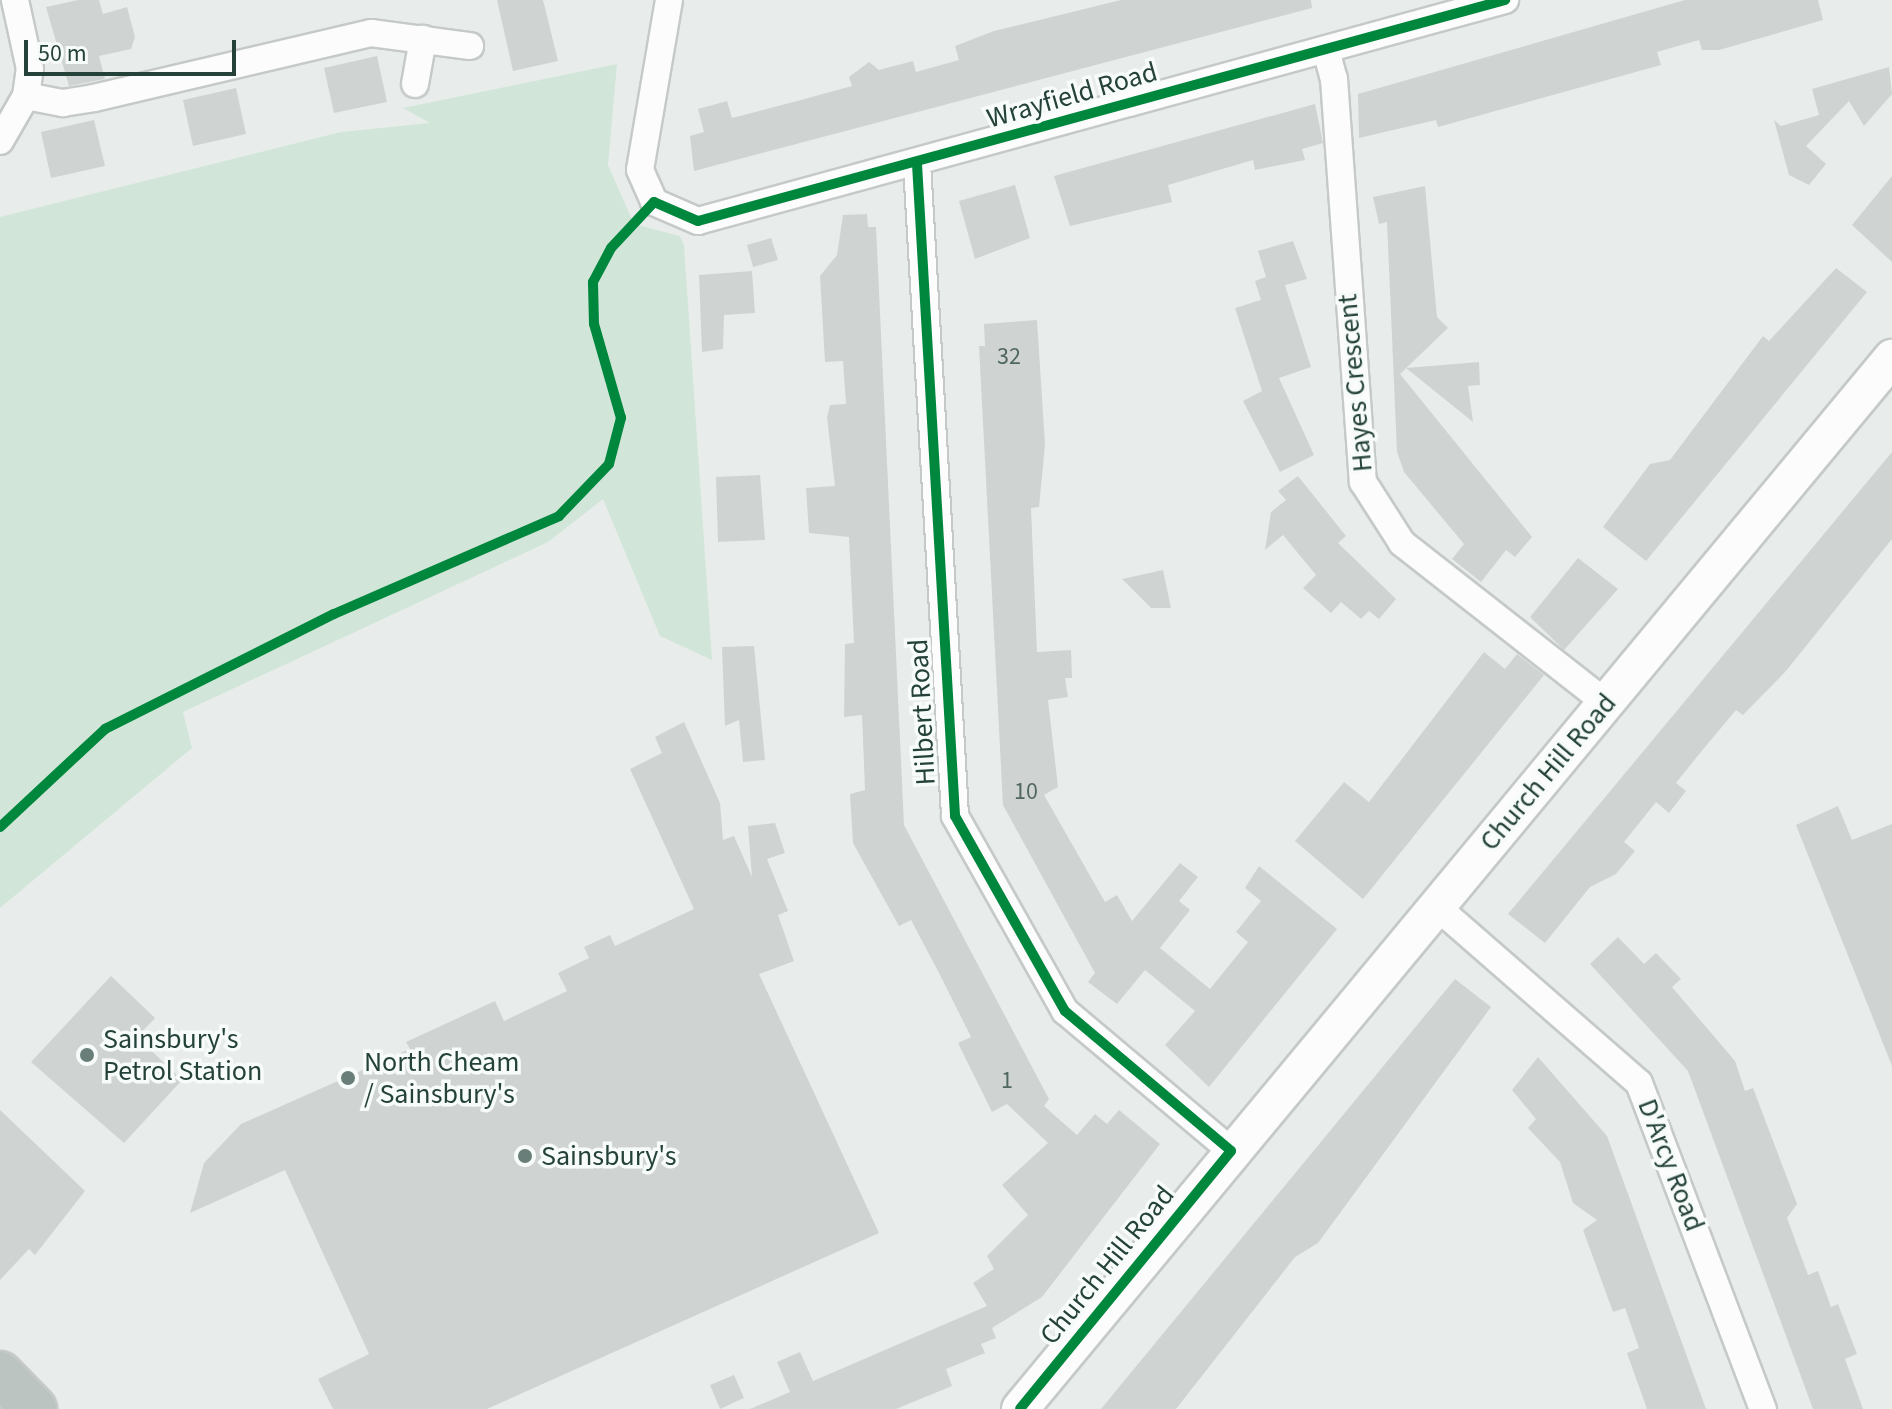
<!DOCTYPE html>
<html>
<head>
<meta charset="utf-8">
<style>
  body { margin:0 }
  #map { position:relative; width:1892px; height:1409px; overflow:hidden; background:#e8edeb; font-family:"Source Sans 3",sans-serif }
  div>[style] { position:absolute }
  .green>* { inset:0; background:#d1e6d8 }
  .building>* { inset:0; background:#cfd4d2 }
  .roads { filter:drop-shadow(2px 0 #c5cac8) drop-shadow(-2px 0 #c5cac8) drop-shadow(0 2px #c5cac8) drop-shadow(0 -2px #c5cac8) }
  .street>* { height:26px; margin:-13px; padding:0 13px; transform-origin:13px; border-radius:13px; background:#fcfcfc }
  .secondary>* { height:36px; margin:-18px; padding:0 18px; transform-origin:18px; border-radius:18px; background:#fcfcfc }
  .highway>* { height:44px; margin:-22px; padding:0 22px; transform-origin:22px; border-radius:22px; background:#bcc4c2 }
  .cycleway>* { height:10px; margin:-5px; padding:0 5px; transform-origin:5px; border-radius:5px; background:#00873e }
  .dots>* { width:22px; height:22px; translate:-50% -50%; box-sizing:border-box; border:4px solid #f7fbf9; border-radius:50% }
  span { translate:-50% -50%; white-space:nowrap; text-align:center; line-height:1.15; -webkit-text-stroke:7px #f7fbf9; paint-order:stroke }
  .number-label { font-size:24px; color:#506761 }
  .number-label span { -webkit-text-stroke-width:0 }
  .street-label { font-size:28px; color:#24423a }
  .poi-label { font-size:28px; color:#24423a }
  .left { translate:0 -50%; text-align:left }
  .scale { position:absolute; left:24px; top:40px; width:212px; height:36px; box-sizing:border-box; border:4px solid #24423a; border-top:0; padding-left:10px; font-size:24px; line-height:28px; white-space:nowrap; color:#24423a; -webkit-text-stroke:6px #f7fbf9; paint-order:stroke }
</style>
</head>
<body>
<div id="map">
  <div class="green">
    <div style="clip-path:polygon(617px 64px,608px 165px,634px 224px,680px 236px,684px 245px,712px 660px,660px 636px,603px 499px,548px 542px,183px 712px,192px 748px,0 908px,0 217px,341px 132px,430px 123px,403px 108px)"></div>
  </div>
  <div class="building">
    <div style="clip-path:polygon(78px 0,99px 0,103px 14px,127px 7px,135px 37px,131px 49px,99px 56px,105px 79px,69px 86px,46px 7px)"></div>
    <div style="clip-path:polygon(497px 0,543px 0,558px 61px,513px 71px)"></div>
    <div style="clip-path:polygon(1121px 0,1311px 0,1312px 8px,694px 171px,690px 136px,704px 132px,698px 109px,727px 101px,732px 118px,801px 100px,852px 86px,849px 77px,869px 62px,879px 70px,913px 61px,916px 72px,959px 60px,955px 46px,994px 31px)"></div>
    <div style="clip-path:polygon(1685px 0,1818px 0,1823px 20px,1719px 50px,1702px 50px,1699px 40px,1657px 52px,1661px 65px,1438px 127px,1436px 120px,1359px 138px,1358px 94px)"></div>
    <div style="clip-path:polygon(377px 56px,387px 102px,334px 113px,324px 68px)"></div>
    <div style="clip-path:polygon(1889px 67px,1892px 94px,1864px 126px,1849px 101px,1806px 146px,1826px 164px,1809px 185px,1789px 175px,1774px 120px,1781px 126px,1819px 115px,1812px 89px)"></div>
    <div style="clip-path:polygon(236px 88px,246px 134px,193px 146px,183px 100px)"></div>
    <div style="clip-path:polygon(1315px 104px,1323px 143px,1302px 149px,1305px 160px,1255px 170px,1253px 160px,1168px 185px,1172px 202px,1070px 226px,1054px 176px)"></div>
    <div style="clip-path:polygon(94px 120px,105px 166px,51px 178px,41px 132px)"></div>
    <div style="clip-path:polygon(1892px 176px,1892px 262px,1852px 225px)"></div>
    <div style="clip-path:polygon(1015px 185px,1030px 238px,975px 259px,959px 201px)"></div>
    <div style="clip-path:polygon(1425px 186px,1437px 317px,1448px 328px,1400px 374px,1532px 537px,1515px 557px,1506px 550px,1481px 582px,1452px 559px,1464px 544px,1404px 472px,1397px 452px,1387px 222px,1379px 224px,1373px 197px)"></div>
    <div style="clip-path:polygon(867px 214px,868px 227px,876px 227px,904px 825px,1049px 1099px,1044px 1106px,1077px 1135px,1095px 1114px,1107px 1124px,1119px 1110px,1160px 1144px,1042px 1297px,992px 1328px,996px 1338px,981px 1344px,985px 1353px,946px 1369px,952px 1386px,896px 1409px,750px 1409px,790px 1392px,777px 1362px,800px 1352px,813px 1381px,987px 1306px,973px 1283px,994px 1269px,987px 1256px,1028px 1215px,1002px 1185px,1048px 1143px,1007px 1104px,992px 1112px,958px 1043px,971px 1037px,939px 973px,911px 920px,899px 926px,853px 843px,850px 794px,865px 790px,862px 715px,844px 717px,845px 644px,854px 643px,849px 537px,809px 533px,806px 488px,835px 486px,827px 417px,830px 405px,846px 404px,843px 361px,825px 362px,820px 276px,837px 255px,843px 215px)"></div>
    <div style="clip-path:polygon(771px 238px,778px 260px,753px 267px,747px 245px)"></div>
    <div style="clip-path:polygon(1293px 241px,1307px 279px,1285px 285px,1311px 367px,1279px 378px,1314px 455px,1280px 472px,1243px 401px,1262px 391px,1235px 308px,1261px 300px,1255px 281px,1266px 277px,1258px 251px)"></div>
    <div style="clip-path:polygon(1836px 268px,1867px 292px,1646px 561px,1603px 527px,1650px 464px,1670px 460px,1763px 336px,1769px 341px)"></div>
    <div style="clip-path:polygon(752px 271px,755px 313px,724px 315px,723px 349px,702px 352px,699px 275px)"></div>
    <div style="clip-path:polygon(1037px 320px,1045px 445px,1039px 507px,1031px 508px,1037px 652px,1071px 650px,1072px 678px,1065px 678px,1068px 697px,1048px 700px,1058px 787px,1044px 795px,1105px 902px,1117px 895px,1132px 921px,1180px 863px,1198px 877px,1179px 901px,1190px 910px,1160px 948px,1210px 989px,1248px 942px,1236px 932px,1261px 901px,1245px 888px,1259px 866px,1337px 929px,1209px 1087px,1165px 1045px,1195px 1011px,1145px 970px,1117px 1004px,1088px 982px,1095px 973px,1003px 805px,979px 346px,985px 346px,984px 324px)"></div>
    <div style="clip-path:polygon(1479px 362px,1480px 385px,1468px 386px,1473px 422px,1406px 368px)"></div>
    <div style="clip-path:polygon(1892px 452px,1892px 539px,1786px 671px,1743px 715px,1736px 710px,1700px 753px,1676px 783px,1686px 791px,1669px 813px,1656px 802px,1624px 842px,1635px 851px,1616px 874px,1590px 887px,1545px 943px,1508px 914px)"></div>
    <div style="clip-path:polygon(760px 475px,765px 540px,718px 542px,716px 477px)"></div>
    <div style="clip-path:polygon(1298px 476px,1346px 536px,1338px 543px,1396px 599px,1379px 619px,1369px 611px,1361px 619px,1341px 602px,1331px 613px,1303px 588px,1316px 575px,1283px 535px,1265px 550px,1271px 512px,1286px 500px,1278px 491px)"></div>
    <div style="clip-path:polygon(1578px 558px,1618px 589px,1564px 650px,1530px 617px)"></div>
    <div style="clip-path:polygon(1163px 570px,1171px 608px,1151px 608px,1122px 579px)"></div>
    <div style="clip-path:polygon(754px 646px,765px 760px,743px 762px,739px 720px,725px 726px,722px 647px)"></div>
    <div style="clip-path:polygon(1484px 652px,1505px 669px,1517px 654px,1544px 675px,1363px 899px,1295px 841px,1344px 782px,1369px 802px)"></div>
    <div style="clip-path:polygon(684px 722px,720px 803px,723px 840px,734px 836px,752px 877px,748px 826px,775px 823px,785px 853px,767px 859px,788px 911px,778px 915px,794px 961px,759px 974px,879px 1233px,487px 1409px,333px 1409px,318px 1379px,369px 1354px,285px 1170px,190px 1213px,204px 1163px,241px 1124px,410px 1049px,406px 1042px,495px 1001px,504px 1021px,567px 991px,558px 973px,589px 958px,584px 947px,610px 935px,615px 946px,694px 909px,630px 769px,662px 753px,655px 737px)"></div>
    <div style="clip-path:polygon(1838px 806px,1852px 840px,1892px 824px,1892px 1066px,1796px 825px)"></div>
    <div style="clip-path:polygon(1618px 937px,1644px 964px,1656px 953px,1681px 979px,1672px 987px,1735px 1061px,1745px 1091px,1753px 1088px,1797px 1204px,1787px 1218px,1808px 1275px,1818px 1271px,1831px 1307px,1838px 1304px,1857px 1354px,1845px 1359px,1863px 1409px,1813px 1409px,1688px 1071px,1590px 964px)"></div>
    <div style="clip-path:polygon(111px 976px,155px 1018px,137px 1037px,182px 1080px,124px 1143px,31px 1062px)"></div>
    <div style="clip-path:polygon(1455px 979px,1491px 1007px,1318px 1243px,1295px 1257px,1176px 1409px,1101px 1409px)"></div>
    <div style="clip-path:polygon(1538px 1057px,1607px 1136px,1706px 1409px,1647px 1409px,1627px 1353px,1639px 1348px,1625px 1308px,1613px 1312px,1583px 1230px,1597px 1220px,1573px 1203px,1560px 1162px,1528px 1128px,1536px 1119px,1512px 1090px)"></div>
    <div style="clip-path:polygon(0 1110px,85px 1191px,35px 1255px,29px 1249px,0 1280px)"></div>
    <div style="clip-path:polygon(734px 1375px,744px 1398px,720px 1409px,710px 1385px)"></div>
  </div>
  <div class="roads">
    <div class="street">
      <div style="left:669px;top:0;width:172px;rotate:99.7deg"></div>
      <div style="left:640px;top:170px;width:35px;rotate:66deg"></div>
      <div style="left:654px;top:202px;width:48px;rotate:23.4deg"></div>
      <div style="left:698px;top:221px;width:837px;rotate:-15.32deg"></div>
      <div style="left:1326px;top:50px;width:30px;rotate:75deg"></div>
      <div style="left:1334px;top:79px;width:404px;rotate:85.9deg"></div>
      <div style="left:1363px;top:482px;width:72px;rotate:57.4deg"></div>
      <div style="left:1402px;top:543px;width:259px;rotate:38.1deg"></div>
      <div style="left:415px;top:84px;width:46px;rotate:-79.9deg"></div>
      <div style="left:26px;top:96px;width:38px;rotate:11deg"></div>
      <div style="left:63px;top:103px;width:31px;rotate:-9deg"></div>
      <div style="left:94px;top:98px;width:285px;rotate:-13.2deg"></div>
      <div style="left:371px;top:33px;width:100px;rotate:7.5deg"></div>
      <div style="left:0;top:141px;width:52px;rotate:-60deg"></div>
      <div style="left:26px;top:96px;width:27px;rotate:-82deg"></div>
      <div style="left:30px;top:69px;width:71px;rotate:-102.3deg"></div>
      <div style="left:917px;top:164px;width:653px;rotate:86.66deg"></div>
      <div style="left:955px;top:816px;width:224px;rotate:60.6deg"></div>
      <div style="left:1065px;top:1011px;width:217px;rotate:40.1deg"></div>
      <div style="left:1436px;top:906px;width:269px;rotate:41.1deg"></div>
      <div style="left:1639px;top:1083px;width:349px;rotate:69.2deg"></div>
    </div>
    <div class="secondary">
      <div style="left:1020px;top:1409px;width:1366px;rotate:-50.32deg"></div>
    </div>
    <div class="highway">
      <div style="left:0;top:1374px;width:49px;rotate:45.8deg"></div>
    </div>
  </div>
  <div class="cycleway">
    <div style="left:917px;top:164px;width:653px;rotate:86.66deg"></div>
    <div style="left:955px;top:816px;width:224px;rotate:60.6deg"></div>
    <div style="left:1065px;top:1011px;width:217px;rotate:40.1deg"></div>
    <div style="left:1231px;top:1151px;width:333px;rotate:129.3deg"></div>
    <div style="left:0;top:827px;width:144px;rotate:-43deg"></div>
    <div style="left:105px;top:729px;width:256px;rotate:-26.7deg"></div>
    <div style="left:334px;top:614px;width:245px;rotate:-23.5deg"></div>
    <div style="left:559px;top:516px;width:72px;rotate:-46.1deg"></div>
    <div style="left:609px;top:464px;width:48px;rotate:-75.4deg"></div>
    <div style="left:621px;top:418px;width:98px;rotate:-106deg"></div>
    <div style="left:594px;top:324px;width:42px;rotate:-91.4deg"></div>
    <div style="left:593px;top:282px;width:38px;rotate:-62deg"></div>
    <div style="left:611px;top:248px;width:63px;rotate:-46.9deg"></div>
    <div style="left:654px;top:202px;width:48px;rotate:23.4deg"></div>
    <div style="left:698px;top:221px;width:837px;rotate:-15.32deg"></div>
  </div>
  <div class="dots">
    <div style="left:87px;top:1055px;background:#697e78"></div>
    <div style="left:348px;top:1078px;background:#697e78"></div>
    <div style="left:525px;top:1156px;background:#697e78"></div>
  </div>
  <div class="number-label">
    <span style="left:1009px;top:357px">32</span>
    <span style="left:1026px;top:792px">10</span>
    <span style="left:1007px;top:1081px">1</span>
  </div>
  <div class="street-label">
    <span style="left:1072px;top:95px;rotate:-16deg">Wrayfield Road</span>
    <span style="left:1355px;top:383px;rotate:-95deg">Hayes Crescent</span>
    <span style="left:922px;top:712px;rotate:-93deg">Hilbert Road</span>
    <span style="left:1548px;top:772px;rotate:-50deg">Church Hill Road</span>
    <span style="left:1671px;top:1165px;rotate:69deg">D'Arcy Road</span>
    <span style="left:1107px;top:1265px;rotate:-51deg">Church Hill Road</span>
  </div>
  <div class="poi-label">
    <span class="left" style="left:103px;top:1055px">Sainsbury's<br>Petrol Station</span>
    <span class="left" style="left:364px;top:1078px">North Cheam<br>/ Sainsbury's</span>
    <span class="left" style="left:541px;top:1156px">Sainsbury's</span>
  </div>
  <div class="scale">50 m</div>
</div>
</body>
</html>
